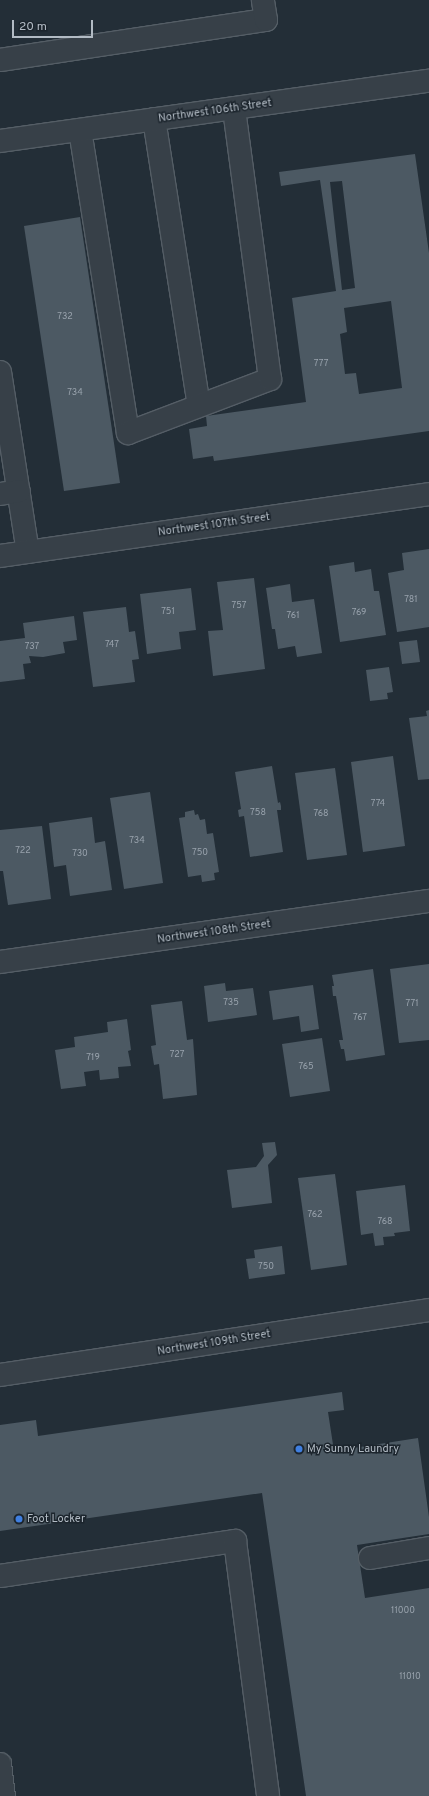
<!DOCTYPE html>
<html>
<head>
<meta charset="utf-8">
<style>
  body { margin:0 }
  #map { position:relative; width:429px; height:1796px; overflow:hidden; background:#232e37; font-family:Overpass,sans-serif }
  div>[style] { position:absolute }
  .building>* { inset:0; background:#4c5963 }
  .roads { filter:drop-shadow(1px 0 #555e66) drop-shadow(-1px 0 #555e66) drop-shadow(0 1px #555e66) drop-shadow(0 -1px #555e66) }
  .minor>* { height:22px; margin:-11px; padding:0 11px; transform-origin:11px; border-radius:11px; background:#374048 }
  .dots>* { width:11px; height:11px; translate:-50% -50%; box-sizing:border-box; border:2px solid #1c252d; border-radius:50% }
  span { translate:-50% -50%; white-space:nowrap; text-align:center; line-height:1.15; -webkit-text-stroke:3px #1c252d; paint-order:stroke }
  .number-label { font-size:9px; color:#98a2ac }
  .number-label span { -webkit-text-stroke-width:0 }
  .street-label { font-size:11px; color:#b2bbc4 }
  .poi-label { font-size:11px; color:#b2bbc4 }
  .left { translate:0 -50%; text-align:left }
  .scale { position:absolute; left:12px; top:20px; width:81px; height:18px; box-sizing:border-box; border:2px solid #b2bbc4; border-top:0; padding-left:5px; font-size:12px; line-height:14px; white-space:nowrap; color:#b2bbc4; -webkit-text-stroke:3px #1c252d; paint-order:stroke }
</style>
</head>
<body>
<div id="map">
  <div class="building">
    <div style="clip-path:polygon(evenodd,415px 154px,429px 253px,429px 431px,214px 461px,213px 456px,193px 459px,189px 429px,207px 426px,206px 416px,306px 402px,292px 298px,336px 291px,320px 180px,281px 186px,279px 172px,415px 154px,342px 181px,355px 288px,342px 290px,330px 182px,342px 181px,415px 154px,391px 301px,402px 388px,359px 394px,356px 373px,345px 374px,340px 334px,347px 332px,344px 308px,391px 301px)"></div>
    <div style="clip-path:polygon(80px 217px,120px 483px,64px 491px,24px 226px)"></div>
    <div style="clip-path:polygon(429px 549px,429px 627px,397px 632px,388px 573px,404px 570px,402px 553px)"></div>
    <div style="clip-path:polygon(354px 562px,355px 572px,371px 569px,374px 591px,379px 591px,386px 635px,340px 642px,329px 566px)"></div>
    <div style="clip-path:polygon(254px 578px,265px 669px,213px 676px,208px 631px,223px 630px,217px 582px)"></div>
    <div style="clip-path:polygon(290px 584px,292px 602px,314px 599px,322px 653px,297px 657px,295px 646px,278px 649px,275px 629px,272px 629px,266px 588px)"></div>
    <div style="clip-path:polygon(191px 588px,196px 630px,179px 632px,181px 649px,147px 654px,140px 594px)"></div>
    <div style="clip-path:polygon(126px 607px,129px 632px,135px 631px,139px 659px,132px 660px,135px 682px,93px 687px,83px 612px)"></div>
    <div style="clip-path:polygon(74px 616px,77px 640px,63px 642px,65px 653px,43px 657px,29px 656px,31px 663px,23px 664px,25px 679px,0 682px,0 641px,25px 638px,23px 623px)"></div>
    <div style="clip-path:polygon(417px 640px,420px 662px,402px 664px,399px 642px)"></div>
    <div style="clip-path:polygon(389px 667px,393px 692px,387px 693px,388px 699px,370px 701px,366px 670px)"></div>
    <div style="clip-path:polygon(429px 710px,429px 779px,418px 780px,409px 718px,427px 716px,426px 711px)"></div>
    <div style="clip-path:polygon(393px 756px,405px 846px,363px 852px,351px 762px)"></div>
    <div style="clip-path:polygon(272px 766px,278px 803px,280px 802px,281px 806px,281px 810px,277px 810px,283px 852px,250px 857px,244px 816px,239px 817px,238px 810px,241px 809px,235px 772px)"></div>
    <div style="clip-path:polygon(335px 768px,347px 855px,307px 860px,295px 773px)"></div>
    <div style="clip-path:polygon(150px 792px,163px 883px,124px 889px,110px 798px)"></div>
    <div style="clip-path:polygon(194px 810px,195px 815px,198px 814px,200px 820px,205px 819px,207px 834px,213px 833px,219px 872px,214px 873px,215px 880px,202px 882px,201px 875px,188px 877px,179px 818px,185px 817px,185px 812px)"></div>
    <div style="clip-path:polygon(92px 817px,95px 843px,105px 841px,112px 890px,70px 896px,66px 865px,54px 867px,49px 823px)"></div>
    <div style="clip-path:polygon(42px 826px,51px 899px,8px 905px,3px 871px,0 871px,0 830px)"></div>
    <div style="clip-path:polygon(429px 964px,429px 1040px,399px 1043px,390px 969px)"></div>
    <div style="clip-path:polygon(373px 969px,385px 1055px,346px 1061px,344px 1049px,341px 1049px,339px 1040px,343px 1040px,336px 996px,333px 996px,332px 986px,334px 986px,332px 975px)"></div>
    <div style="clip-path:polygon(225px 983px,226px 991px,253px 988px,257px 1015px,208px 1022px,204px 986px)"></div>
    <div style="clip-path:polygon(313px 985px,319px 1029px,301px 1032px,299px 1016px,273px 1020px,269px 991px)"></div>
    <div style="clip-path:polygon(182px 1001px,187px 1040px,193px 1039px,197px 1095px,163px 1099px,159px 1064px,154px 1065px,151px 1046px,156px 1045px,151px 1005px)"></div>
    <div style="clip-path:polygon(127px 1019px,131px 1050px,128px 1051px,131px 1066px,118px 1067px,119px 1078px,100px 1080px,99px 1070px,84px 1072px,86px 1086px,61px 1089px,55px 1050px,75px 1047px,74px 1037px,108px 1032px,107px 1022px)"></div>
    <div style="clip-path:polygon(322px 1038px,330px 1091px,290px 1097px,282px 1044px)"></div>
    <div style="clip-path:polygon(275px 1142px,277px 1155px,268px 1165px,272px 1203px,232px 1208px,227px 1170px,256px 1167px,264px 1156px,262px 1143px)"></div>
    <div style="clip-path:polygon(335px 1174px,347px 1265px,311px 1270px,298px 1178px)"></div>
    <div style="clip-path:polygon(405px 1185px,410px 1231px,394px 1233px,395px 1236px,383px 1237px,384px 1245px,375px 1246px,373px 1233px,361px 1235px,356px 1191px)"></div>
    <div style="clip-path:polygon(282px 1246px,285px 1274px,249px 1279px,246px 1259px,255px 1258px,254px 1250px)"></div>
    <div style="clip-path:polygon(342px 1392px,344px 1410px,328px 1412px,334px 1451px,418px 1438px,429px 1517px,429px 1534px,357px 1545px,365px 1598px,429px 1588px,429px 1796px,306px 1796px,262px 1493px,0 1531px,0 1425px,36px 1420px,38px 1436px)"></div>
  </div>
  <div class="roads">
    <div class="minor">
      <div style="left:0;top:60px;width:269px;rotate:-8.6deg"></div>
      <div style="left:266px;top:20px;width:20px;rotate:-99deg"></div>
      <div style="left:154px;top:119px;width:290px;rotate:81.1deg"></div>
      <div style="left:80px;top:130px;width:307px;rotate:81deg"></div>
      <div style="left:128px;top:433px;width:152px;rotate:-20.8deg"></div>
      <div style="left:270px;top:379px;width:273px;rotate:-97.6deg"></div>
      <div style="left:0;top:141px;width:433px;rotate:-8deg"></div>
      <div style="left:0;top:372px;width:182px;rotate:81.2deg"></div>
      <div style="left:0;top:494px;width:19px;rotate:-9deg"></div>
      <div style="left:0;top:556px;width:433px;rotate:-8.2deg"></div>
      <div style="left:0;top:962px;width:433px;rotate:-8.1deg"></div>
      <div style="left:0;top:1375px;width:434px;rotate:-8.6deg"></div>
      <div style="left:370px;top:1558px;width:60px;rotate:-9.6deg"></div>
      <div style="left:0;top:1576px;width:238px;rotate:-8.5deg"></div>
      <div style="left:235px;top:1541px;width:257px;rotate:82.6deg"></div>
      <div style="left:0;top:1764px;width:32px;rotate:83deg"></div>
    </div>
  </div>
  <div class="dots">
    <div style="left:299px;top:1449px;background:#3f7fe0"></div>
    <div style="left:19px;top:1519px;background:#3f7fe0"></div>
  </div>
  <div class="number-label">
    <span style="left:65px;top:317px">732</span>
    <span style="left:321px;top:364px">777</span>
    <span style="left:75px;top:393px">734</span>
    <span style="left:411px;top:600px">781</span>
    <span style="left:239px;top:606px">757</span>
    <span style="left:168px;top:612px">751</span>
    <span style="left:359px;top:613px">769</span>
    <span style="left:293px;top:616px">761</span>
    <span style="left:112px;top:645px">747</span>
    <span style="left:32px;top:647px">737</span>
    <span style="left:378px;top:804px">774</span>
    <span style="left:258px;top:813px">758</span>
    <span style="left:321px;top:814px">768</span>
    <span style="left:137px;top:841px">734</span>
    <span style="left:23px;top:851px">722</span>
    <span style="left:200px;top:853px">750</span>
    <span style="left:80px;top:854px">730</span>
    <span style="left:231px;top:1003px">735</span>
    <span style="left:412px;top:1004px">771</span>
    <span style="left:360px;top:1018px">767</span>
    <span style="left:177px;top:1055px">727</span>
    <span style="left:93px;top:1058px">719</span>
    <span style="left:306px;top:1067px">765</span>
    <span style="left:315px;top:1215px">762</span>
    <span style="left:385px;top:1222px">768</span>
    <span style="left:266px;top:1267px">750</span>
    <span style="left:403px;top:1611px">11000</span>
    <span style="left:410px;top:1677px">11010</span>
  </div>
  <div class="street-label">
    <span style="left:215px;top:111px;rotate:-8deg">Northwest 106th Street</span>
    <span style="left:214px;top:525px;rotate:-8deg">Northwest 107th Street</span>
    <span style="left:214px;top:932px;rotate:-8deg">Northwest 108th Street</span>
    <span style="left:214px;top:1343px;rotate:-9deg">Northwest 109th Street</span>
  </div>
  <div class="poi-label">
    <span class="left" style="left:307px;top:1449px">My Sunny Laundry</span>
    <span class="left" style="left:27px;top:1519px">Foot Locker</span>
  </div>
  <div class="scale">20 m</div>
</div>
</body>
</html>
